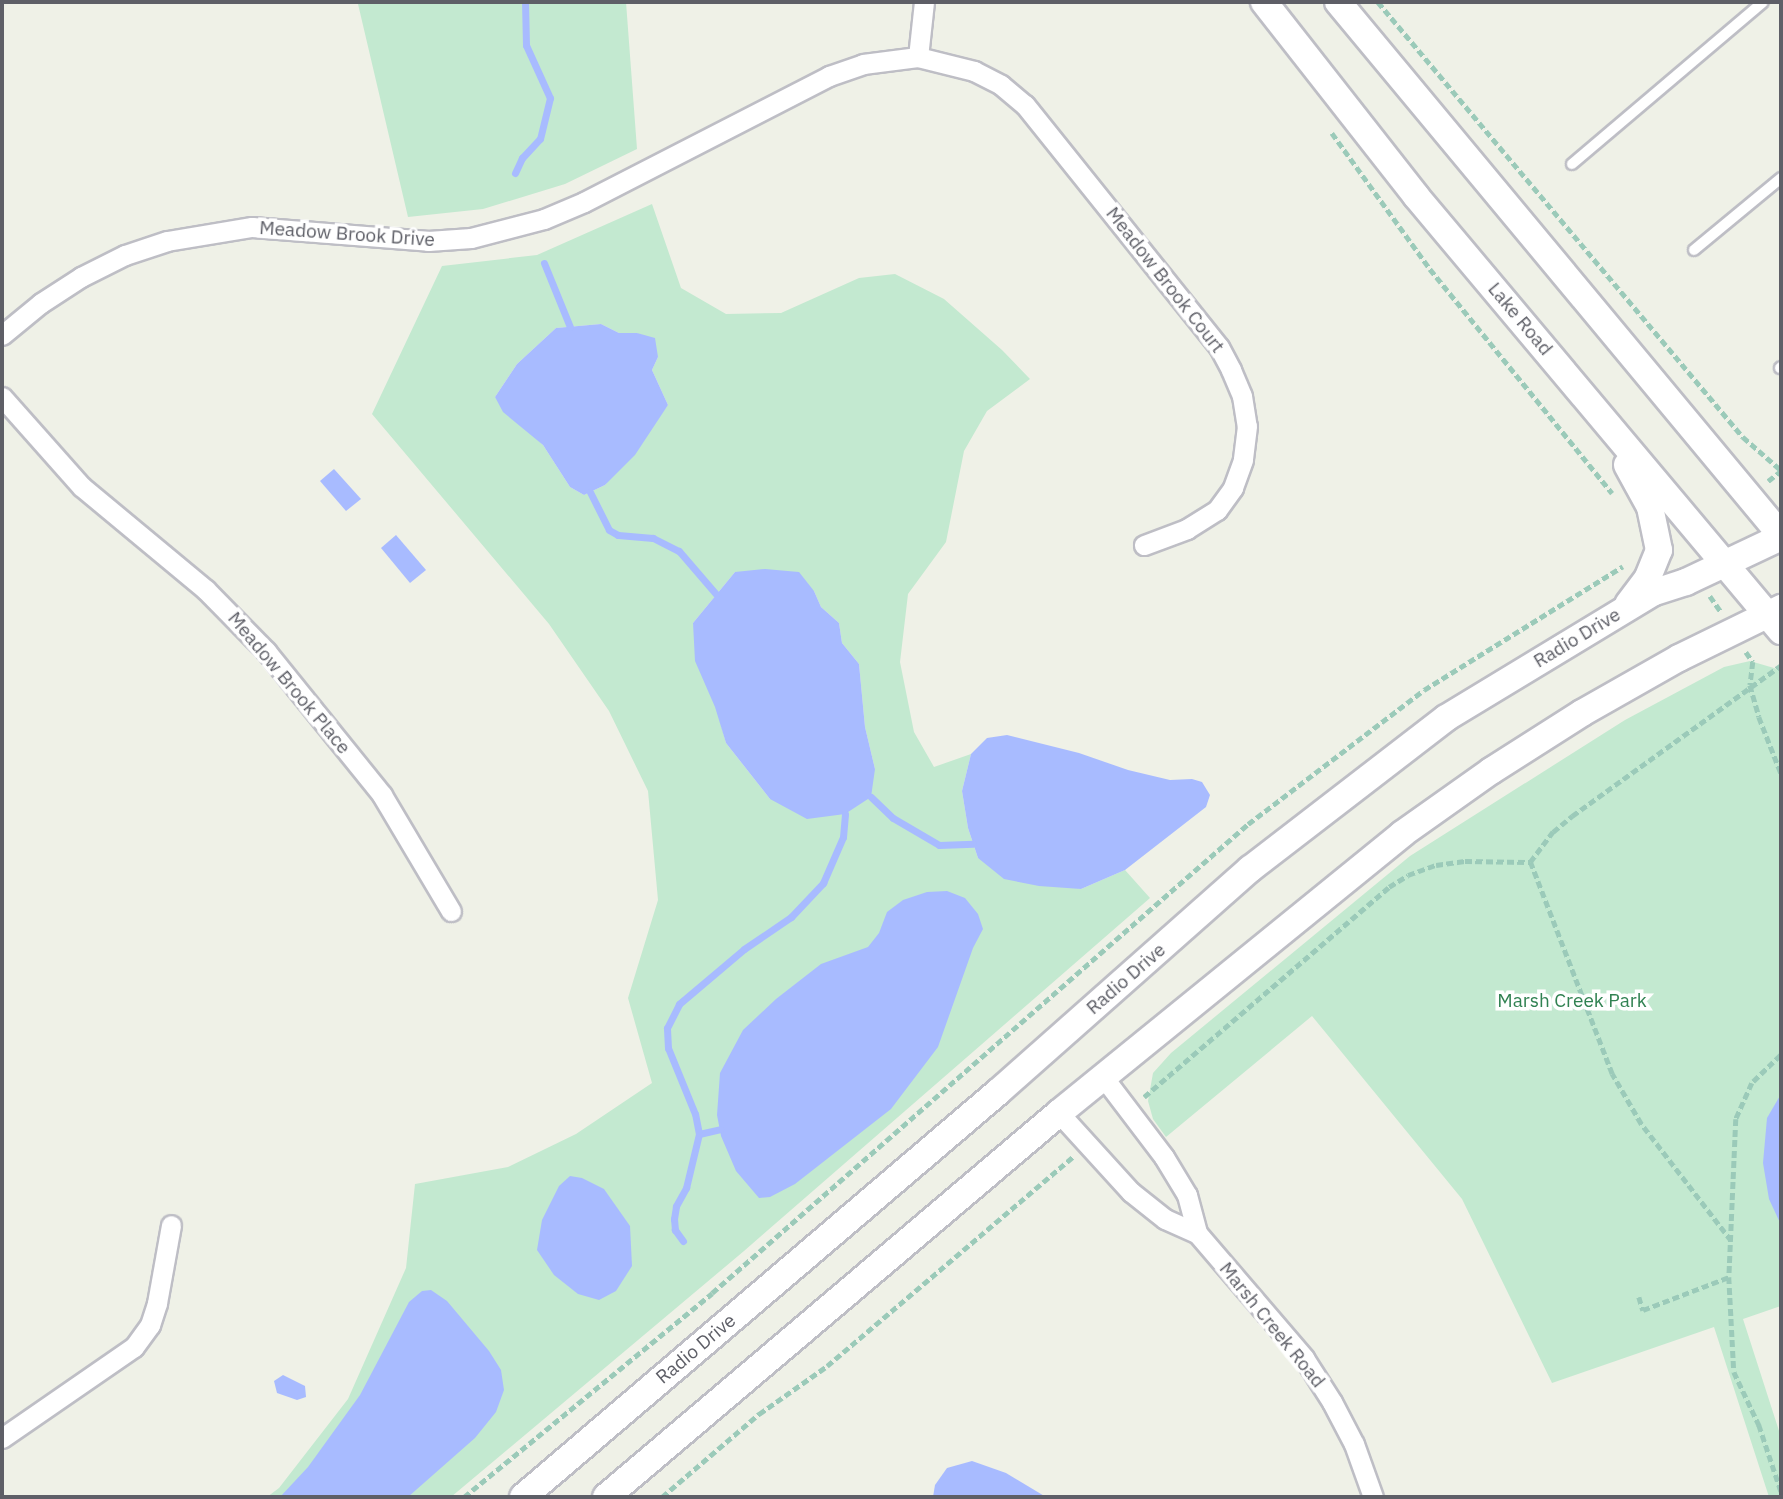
<!DOCTYPE html>
<html>
<head>
<meta charset="utf-8">
<style>
  body { margin:0 }
  #map { position:relative; width:1783px; height:1499px; overflow:hidden; background:#eff1e7; font-family:"IBM Plex Sans",sans-serif }
  div>[style] { position:absolute }
  .green>* { inset:0; background:#c3e9d0 }
  .water>* { inset:0; background:#a8bbff }
  .stream>* { height:7px; margin:-3.5px; padding:0 3.5px; transform-origin:3.5px; border-radius:3.5px; background:#a8bbff }
  .path>* { height:4.5px; margin-top:-2.25px; transform-origin:0; background:repeating-linear-gradient(90deg,#9bcab9 0 7px,transparent 0 10.5px) }
  .roads { filter:drop-shadow(2px 0 #bebec5) drop-shadow(-2px 0 #bebec5) drop-shadow(0 2px #bebec5) drop-shadow(0 -2px #bebec5) }
  .lane>* { height:10px; margin:-5px; padding:0 5px; transform-origin:5px; border-radius:5px; background:#fff }
  .street>* { height:19px; margin:-9.5px; padding:0 9.5px; transform-origin:9.5px; border-radius:9.5px; background:#fff }
  .secondary>* { height:26px; margin:-13px; padding:0 13px; transform-origin:13px; border-radius:13px; background:#fff }
  span { translate:-50% -50%; white-space:nowrap; text-align:center; line-height:1.15; -webkit-text-stroke:7px #fff; paint-order:stroke }
  .street-label { font-size:19px; color:#5e5f67 }
  .park-label { font-size:19px; color:#318252 }
  .frame { position:absolute; inset:0; border:4px solid #5e5f67; pointer-events:none }
</style>
</head>
<body>
<div id="map">
  <div class="green">
    <div style="clip-path:polygon(352px 2px,626px 2px,637px 149px,565px 184px,483px 209px,408px 217px,358px 4px)"></div>
    <div style="clip-path:polygon(evenodd,652px 204px,681px 288px,726px 314px,781px 313px,859px 278px,895px 274px,944px 299px,1002px 350px,1030px 379px,987px 411px,964px 451px,946px 542px,908px 594px,900px 662px,914px 732px,934px 767px,971px 754px,962px 791px,968px 828px,978px 858px,1081px 889px,1125px 870px,1150px 898px,744px 1251px,451px 1497px,267px 1497px,279px 1488px,348px 1399px,406px 1268px,415px 1184px,508px 1167px,576px 1134px,652px 1083px,628px 998px,658px 900px,648px 791px,609px 711px,549px 624px,372px 414px,442px 266px,537px 255px,652px 204px,601px 324px,619px 333px,637px 333px,658px 357px,652px 370px,668px 405px,605px 485px,584px 495px,570px 487px,543px 445px,495px 397px,517px 364px,556px 328px,601px 324px,652px 204px,735px 572px,814px 591px,821px 607px,839px 623px,842px 643px,859px 664px,865px 727px,875px 769px,770px 799px,726px 743px,693px 623px,735px 572px)"></div>
    <div style="clip-path:polygon(1750px 661px,1781px 670px,1781px 1306px,1743px 1319px,1781px 1437px,1781px 1497px,1769px 1497px,1714px 1327px,1552px 1383px,1462px 1199px,1312px 1016px,1166px 1137px,1153px 1119px,1148px 1101px,1153px 1073px,1171px 1053px,1410px 856px,1625px 720px,1724px 667px)"></div>
  </div>
  <div class="water">
    <div style="clip-path:polygon(601px 324px,619px 333px,637px 333px,655px 338px,658px 357px,652px 370px,668px 405px,635px 455px,605px 485px,584px 495px,570px 487px,543px 445px,503px 412px,495px 397px,517px 364px,556px 328px)"></div>
    <div style="clip-path:polygon(334px 469px,361px 499px,346px 511px,320px 481px)"></div>
    <div style="clip-path:polygon(396px 535px,426px 570px,410px 583px,381px 548px)"></div>
    <div style="clip-path:polygon(765px 569px,799px 572px,814px 591px,821px 607px,839px 623px,842px 643px,859px 664px,865px 727px,875px 769px,871px 797px,845px 814px,807px 819px,770px 799px,726px 743px,715px 707px,695px 661px,693px 623px,735px 572px)"></div>
    <div style="clip-path:polygon(1007px 735px,1079px 753px,1128px 770px,1170px 780px,1192px 779px,1202px 782px,1210px 795px,1206px 807px,1125px 870px,1081px 889px,1039px 886px,1004px 879px,978px 858px,968px 828px,962px 791px,971px 754px,987px 738px)"></div>
    <div style="clip-path:polygon(947px 891px,965px 898px,978px 914px,983px 929px,973px 948px,938px 1047px,891px 1109px,795px 1184px,770px 1197px,759px 1198px,736px 1171px,721px 1136px,717px 1115px,720px 1073px,743px 1030px,776px 999px,821px 964px,868px 947px,879px 933px,887px 912px,903px 900px,927px 892px)"></div>
    <div style="clip-path:polygon(1781px 1094px,1781px 1225px,1769px 1199px,1763px 1163px,1767px 1118px)"></div>
    <div style="clip-path:polygon(570px 1176px,582px 1178px,604px 1189px,630px 1226px,632px 1266px,616px 1291px,599px 1300px,578px 1294px,554px 1275px,537px 1250px,542px 1220px,559px 1186px)"></div>
    <div style="clip-path:polygon(431px 1290px,447px 1301px,489px 1351px,501px 1370px,504px 1390px,496px 1412px,475px 1438px,408px 1497px,280px 1497px,308px 1467px,360px 1395px,409px 1302px,422px 1291px)"></div>
    <div style="clip-path:polygon(283px 1375px,305px 1386px,306px 1397px,297px 1400px,277px 1393px,274px 1381px)"></div>
    <div style="clip-path:polygon(972px 1461px,1006px 1473px,1046px 1497px,933px 1497px,935px 1485px,947px 1468px)"></div>
  </div>
  <div class="stream">
    <div style="left:515px;top:173px;width:17px;rotate:-65deg"></div>
    <div style="left:522px;top:158px;width:26px;rotate:-47deg"></div>
    <div style="left:540px;top:139px;width:42px;rotate:-76.3deg"></div>
    <div style="left:550px;top:98px;width:58px;rotate:-114.4deg"></div>
    <div style="left:526px;top:45px;width:43px;rotate:-91.3deg"></div>
    <div style="left:544px;top:263px;width:69px;rotate:67.9deg"></div>
    <div style="left:590px;top:492px;width:42px;rotate:63.4deg"></div>
    <div style="left:609px;top:530px;width:10px;rotate:29deg"></div>
    <div style="left:618px;top:535px;width:35px;rotate:5deg"></div>
    <div style="left:653px;top:538px;width:29px;rotate:27deg"></div>
    <div style="left:679px;top:551px;width:57px;rotate:49.3deg"></div>
    <div style="left:871px;top:797px;width:30px;rotate:44deg"></div>
    <div style="left:893px;top:818px;width:53px;rotate:30.4deg"></div>
    <div style="left:939px;top:845px;width:34px;rotate:-2deg"></div>
    <div style="left:699px;top:1134px;width:22px;rotate:-13deg"></div>
    <div style="left:683px;top:1241px;width:14px;rotate:-126deg"></div>
    <div style="left:675px;top:1230px;width:11px;rotate:-95deg"></div>
    <div style="left:674px;top:1219px;width:13px;rotate:-81deg"></div>
    <div style="left:676px;top:1206px;width:21px;rotate:-61deg"></div>
    <div style="left:686px;top:1188px;width:56px;rotate:-76.5deg"></div>
    <div style="left:699px;top:1134px;width:20px;rotate:-101deg"></div>
    <div style="left:695px;top:1114px;width:71px;rotate:-112.2deg"></div>
    <div style="left:668px;top:1048px;width:20px;rotate:-93deg"></div>
    <div style="left:667px;top:1028px;width:27px;rotate:-63deg"></div>
    <div style="left:679px;top:1004px;width:85px;rotate:-40.2deg"></div>
    <div style="left:744px;top:949px;width:57px;rotate:-34.2deg"></div>
    <div style="left:791px;top:917px;width:47px;rotate:-46.7deg"></div>
    <div style="left:823px;top:883px;width:50px;rotate:-66.5deg"></div>
    <div style="left:843px;top:837px;width:23px;rotate:-85deg"></div>
  </div>
  <div class="path">
    <div style="left:1378px;top:2px;width:568px;rotate:50deg"></div>
    <div style="left:1743px;top:437px;width:50px;rotate:41deg"></div>
    <div style="left:1332px;top:133px;width:168px;rotate:54.2deg"></div>
    <div style="left:1430px;top:269px;width:289px;rotate:50.9deg"></div>
    <div style="left:1768px;top:481px;width:16px;rotate:-38deg"></div>
    <div style="left:1710px;top:596px;width:19px;rotate:55deg"></div>
    <div style="left:1746px;top:652px;width:12px;rotate:55deg"></div>
    <div style="left:1753px;top:662px;width:23px;rotate:97deg"></div>
    <div style="left:1750px;top:685px;width:33px;rotate:74deg"></div>
    <div style="left:1759px;top:717px;width:60px;rotate:68.6deg"></div>
    <div style="left:1781px;top:1055px;width:40px;rotate:136deg"></div>
    <div style="left:1752px;top:1083px;width:39px;rotate:114deg"></div>
    <div style="left:1736px;top:1119px;width:158px;rotate:92.5deg"></div>
    <div style="left:1729px;top:1277px;width:95px;rotate:87deg"></div>
    <div style="left:1734px;top:1372px;width:59px;rotate:64.7deg"></div>
    <div style="left:1759px;top:1425px;width:70px;rotate:71.6deg"></div>
    <div style="left:1144px;top:1097px;width:323px;rotate:-40.6deg"></div>
    <div style="left:1389px;top:887px;width:22px;rotate:-32deg"></div>
    <div style="left:1408px;top:875px;width:30px;rotate:-20deg"></div>
    <div style="left:1436px;top:865px;width:29px;rotate:-8deg"></div>
    <div style="left:1465px;top:861px;width:65px;rotate:0.9deg"></div>
    <div style="left:1731px;top:1241px;width:148px;rotate:-127.6deg"></div>
    <div style="left:1641px;top:1124px;width:58px;rotate:-120.1deg"></div>
    <div style="left:1612px;top:1074px;width:227px;rotate:-111.1deg"></div>
    <div style="left:1530px;top:862px;width:38px;rotate:-53deg"></div>
    <div style="left:1553px;top:832px;width:25px;rotate:-40deg"></div>
    <div style="left:1572px;top:816px;width:258px;rotate:-35.8deg"></div>
    <div style="left:1639px;top:1297px;width:14px;rotate:73deg"></div>
    <div style="left:1643px;top:1310px;width:92px;rotate:-21deg"></div>
    <div style="left:464px;top:1497px;width:321px;rotate:-39.4deg"></div>
    <div style="left:712px;top:1293px;width:712px;rotate:-41.19deg"></div>
    <div style="left:1248px;top:824px;width:221px;rotate:-37.3deg"></div>
    <div style="left:1424px;top:690px;width:234px;rotate:-31.9deg"></div>
    <div style="left:662px;top:1497px;width:128px;rotate:-40.6deg"></div>
    <div style="left:759px;top:1414px;width:83px;rotate:-35.2deg"></div>
    <div style="left:827px;top:1366px;width:323px;rotate:-40.4deg"></div>
  </div>
  <div class="roads">
    <div class="lane">
      <div style="left:1572px;top:164px;width:250px;rotate:-40.3deg"></div>
      <div style="left:1694px;top:250px;width:113px;rotate:-39.6deg"></div>
      <div style="left:1780px;top:368px;width:1px;rotate:-45deg"></div>
    </div>
    <div class="street">
      <div style="left:918px;top:57px;width:58px;rotate:14deg"></div>
      <div style="left:974px;top:71px;width:30px;rotate:27deg"></div>
      <div style="left:1001px;top:85px;width:31px;rotate:40deg"></div>
      <div style="left:1025px;top:105px;width:310px;rotate:51.3deg"></div>
      <div style="left:1219px;top:347px;width:26px;rotate:62deg"></div>
      <div style="left:1231px;top:370px;width:28px;rotate:67deg"></div>
      <div style="left:1242px;top:396px;width:30px;rotate:81deg"></div>
      <div style="left:1247px;top:426px;width:34px;rotate:97deg"></div>
      <div style="left:1243px;top:460px;width:30px;rotate:110deg"></div>
      <div style="left:1233px;top:488px;width:27px;rotate:126deg"></div>
      <div style="left:1217px;top:510px;width:36px;rotate:148deg"></div>
      <div style="left:1187px;top:529px;width:46px;rotate:159.6deg"></div>
      <div style="left:2px;top:335px;width:50px;rotate:-39.4deg"></div>
      <div style="left:41px;top:303px;width:48px;rotate:-33deg"></div>
      <div style="left:81px;top:277px;width:49px;rotate:-26.6deg"></div>
      <div style="left:125px;top:255px;width:44px;rotate:-18.4deg"></div>
      <div style="left:167px;top:241px;width:86px;rotate:-9.4deg"></div>
      <div style="left:252px;top:227px;width:177px;rotate:4.5deg"></div>
      <div style="left:428px;top:241px;width:43px;rotate:-4deg"></div>
      <div style="left:471px;top:238px;width:75px;rotate:-14.6deg"></div>
      <div style="left:544px;top:219px;width:43px;rotate:-23deg"></div>
      <div style="left:584px;top:202px;width:276px;rotate:-27.2deg"></div>
      <div style="left:829px;top:76px;width:36px;rotate:-19deg"></div>
      <div style="left:863px;top:64px;width:55px;rotate:-7.3deg"></div>
      <div style="left:918px;top:57px;width:55px;rotate:-83.8deg"></div>
      <div style="left:2px;top:397px;width:120px;rotate:48.4deg"></div>
      <div style="left:82px;top:487px;width:161px;rotate:39.7deg"></div>
      <div style="left:206px;top:590px;width:86px;rotate:45.5deg"></div>
      <div style="left:266px;top:651px;width:185px;rotate:51.1deg"></div>
      <div style="left:382px;top:795px;width:135px;rotate:59.3deg"></div>
      <div style="left:1104px;top:1078px;width:99px;rotate:52.8deg"></div>
      <div style="left:1164px;top:1157px;width:44px;rotate:58.8deg"></div>
      <div style="left:1187px;top:1195px;width:39px;rotate:75deg"></div>
      <div style="left:1059px;top:1113px;width:107px;rotate:47.7deg"></div>
      <div style="left:1131px;top:1192px;width:43px;rotate:38.5deg"></div>
      <div style="left:1165px;top:1219px;width:35px;rotate:24deg"></div>
      <div style="left:1197px;top:1233px;width:165px;rotate:49.4deg"></div>
      <div style="left:1304px;top:1358px;width:52px;rotate:57.5deg"></div>
      <div style="left:1332px;top:1402px;width:47px;rotate:62.4deg"></div>
      <div style="left:1354px;top:1444px;width:56px;rotate:70.3deg"></div>
      <div style="left:2px;top:1438px;width:160px;rotate:-34.6deg"></div>
      <div style="left:134px;top:1347px;width:27px;rotate:-54deg"></div>
      <div style="left:150px;top:1325px;width:23px;rotate:-72deg"></div>
      <div style="left:157px;top:1303px;width:79px;rotate:-79.8deg"></div>
    </div>
    <div class="secondary">
      <div style="left:1264px;top:2px;width:246px;rotate:51.9deg"></div>
      <div style="left:1416px;top:196px;width:568px;rotate:50deg"></div>
      <div style="left:1338px;top:2px;width:693px;rotate:50.27deg"></div>
      <div style="left:1627px;top:465px;width:48px;rotate:61.3deg"></div>
      <div style="left:1650px;top:507px;width:44px;rotate:78.2deg"></div>
      <div style="left:1659px;top:550px;width:31px;rotate:112deg"></div>
      <div style="left:1647px;top:579px;width:31px;rotate:127deg"></div>
      <div style="left:523px;top:1497px;width:624px;rotate:-40.45deg"></div>
      <div style="left:998px;top:1092px;width:337px;rotate:-41.5deg"></div>
      <div style="left:1250px;top:869px;width:247px;rotate:-37.6deg"></div>
      <div style="left:1446px;top:718px;width:241px;rotate:-31.2deg"></div>
      <div style="left:1652px;top:593px;width:36px;rotate:-18deg"></div>
      <div style="left:1686px;top:582px;width:105px;rotate:-25.3deg"></div>
      <div style="left:606px;top:1497px;width:594px;rotate:-40.29deg"></div>
      <div style="left:1059px;top:1113px;width:442px;rotate:-39.1deg"></div>
      <div style="left:1402px;top:834px;width:109px;rotate:-35.3deg"></div>
      <div style="left:1491px;top:771px;width:108px;rotate:-32.5deg"></div>
      <div style="left:1582px;top:713px;width:112px;rotate:-29.6deg"></div>
      <div style="left:1679px;top:658px;width:114px;rotate:-26.1deg"></div>
    </div>
  </div>
  <div class="street-label">
    <span style="left:347px;top:234px;rotate:4deg">Meadow Brook Drive</span>
    <span style="left:1165px;top:280px;rotate:52deg">Meadow Brook Court</span>
    <span style="left:1520px;top:319px;rotate:50deg">Lake Road</span>
    <span style="left:1577px;top:638px;rotate:-31deg">Radio Drive</span>
    <span style="left:289px;top:683px;rotate:50deg">Meadow Brook Place</span>
    <span style="left:1126px;top:979px;rotate:-41deg">Radio Drive</span>
    <span style="left:1272px;top:1325px;rotate:51deg">Marsh Creek Road</span>
    <span style="left:696px;top:1349px;rotate:-40deg">Radio Drive</span>
  </div>
  <div class="park-label">
    <span style="left:1572px;top:1001px">Marsh Creek Park</span>
  </div>
  <div class="frame"></div>
</div>
</body>
</html>
